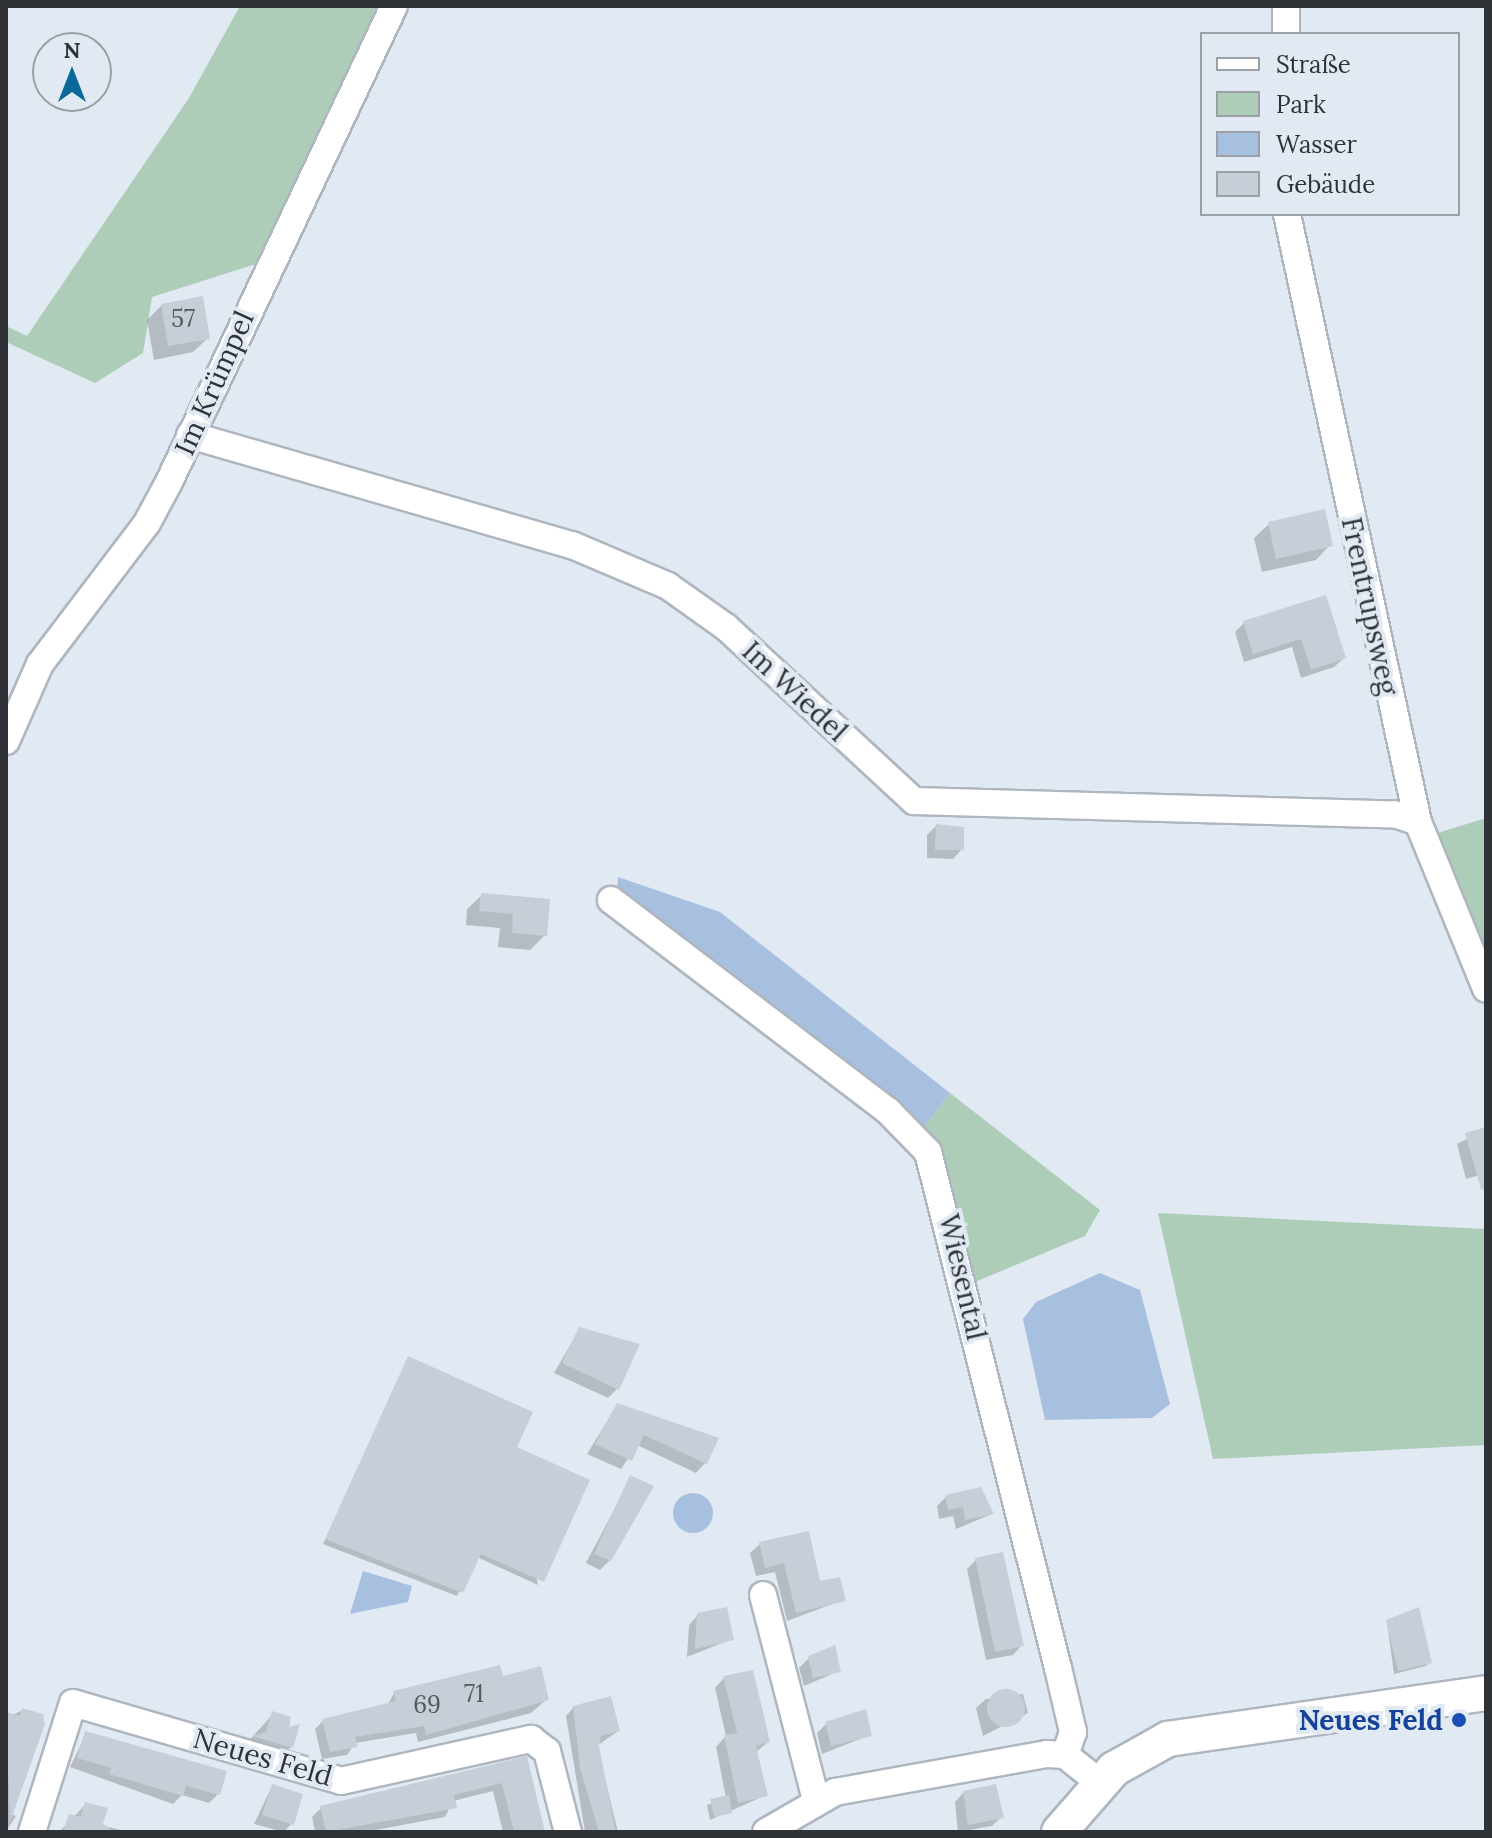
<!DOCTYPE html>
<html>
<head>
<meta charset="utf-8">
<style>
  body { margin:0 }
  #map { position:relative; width:1492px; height:1838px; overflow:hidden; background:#e1eaf3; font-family:Lora,serif }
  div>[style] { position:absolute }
  .green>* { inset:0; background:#adcdb9 }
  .water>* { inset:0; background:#a8c0e0 }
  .round { border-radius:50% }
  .shadow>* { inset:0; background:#0003 }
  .building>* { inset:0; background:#c6ced8 }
  .roads { filter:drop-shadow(2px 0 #aeb6c0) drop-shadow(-2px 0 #aeb6c0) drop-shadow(0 2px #aeb6c0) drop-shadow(0 -2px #aeb6c0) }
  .minor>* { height:26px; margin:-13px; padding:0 13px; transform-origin:13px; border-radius:13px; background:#fff }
  .major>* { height:34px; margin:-17px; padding:0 17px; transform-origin:17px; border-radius:17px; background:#fff }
  .dots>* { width:22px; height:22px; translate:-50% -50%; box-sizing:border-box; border:4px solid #e1eaf3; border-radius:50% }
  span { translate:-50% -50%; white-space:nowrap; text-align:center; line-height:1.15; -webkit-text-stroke:8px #e1eaf3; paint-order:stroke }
  .number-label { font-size:24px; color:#55595e }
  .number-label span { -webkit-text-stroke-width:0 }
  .street-label { font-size:28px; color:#2f3236 }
  .transit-label { font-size:28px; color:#164399; font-weight:700 }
  .right { translate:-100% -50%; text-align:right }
  .frame { position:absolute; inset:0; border:8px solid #2f3236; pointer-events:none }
  .legend { position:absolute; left:1200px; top:32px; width:260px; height:184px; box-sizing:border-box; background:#e1eaf3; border:2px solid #9aa0a7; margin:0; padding:10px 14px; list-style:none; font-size:24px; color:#2f3236 }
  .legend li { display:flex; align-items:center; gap:16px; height:40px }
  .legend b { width:40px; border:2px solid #9aa0a7 }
  .north { position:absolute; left:32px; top:32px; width:80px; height:80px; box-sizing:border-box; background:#e1eaf3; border:2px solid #9aa0a7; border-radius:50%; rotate:0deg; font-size:22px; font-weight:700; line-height:32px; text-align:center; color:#2f3236 }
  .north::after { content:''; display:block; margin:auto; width:28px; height:36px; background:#0a6998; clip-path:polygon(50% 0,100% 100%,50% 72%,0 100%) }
</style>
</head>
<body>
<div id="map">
  <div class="green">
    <div style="clip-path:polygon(240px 6px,387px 6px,259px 263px,152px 297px,143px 353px,95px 383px,6px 342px,6px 326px,27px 336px,189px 98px)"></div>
    <div style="clip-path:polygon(1486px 818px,1486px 970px,1431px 835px)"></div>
    <div style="clip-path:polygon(950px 1093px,1100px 1210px,1085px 1236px,975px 1282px,952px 1184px,921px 1131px)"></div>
    <div style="clip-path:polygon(1158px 1213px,1486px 1229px,1486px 1445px,1213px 1459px)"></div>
  </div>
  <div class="water">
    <div style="clip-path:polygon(618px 877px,720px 912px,950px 1093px,921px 1131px,617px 894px)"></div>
    <div style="clip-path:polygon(1100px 1273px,1140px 1290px,1170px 1404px,1152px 1418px,1045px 1420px,1023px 1319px,1036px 1302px)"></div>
    <div class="round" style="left:673px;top:1493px;width:40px;height:40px"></div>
    <div style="clip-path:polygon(363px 1571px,412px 1586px,408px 1602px,350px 1614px)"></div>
  </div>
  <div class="shadow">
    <div style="clip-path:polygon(162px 305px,208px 338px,193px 352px,154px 360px,147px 320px)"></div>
    <div style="clip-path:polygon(1269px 524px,1330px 545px,1316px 560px,1262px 572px,1254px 538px)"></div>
    <div style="clip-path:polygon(1325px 598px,1344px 658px,1334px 667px,1301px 678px,1292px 647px,1244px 662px,1235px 632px,1244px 623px)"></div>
    <div style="clip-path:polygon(936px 826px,962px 849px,953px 859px,927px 858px,927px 835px)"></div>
    <div style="clip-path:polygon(482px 895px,548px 901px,545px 935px,530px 950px,498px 947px,500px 928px,466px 925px,467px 909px)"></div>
    <div style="clip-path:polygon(1486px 1129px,1486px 1173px,1466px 1179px,1457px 1144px)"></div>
    <div style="clip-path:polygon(579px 1330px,617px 1389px,608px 1398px,554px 1373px)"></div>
    <div style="clip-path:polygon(409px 1358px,515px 1448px,538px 1585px,477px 1557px,457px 1596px,323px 1544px)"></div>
    <div style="clip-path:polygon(617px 1405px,716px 1439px,705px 1463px,696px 1473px,637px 1445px,621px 1469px,587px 1454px)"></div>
    <div style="clip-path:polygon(631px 1478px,610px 1560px,600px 1570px,586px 1563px)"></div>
    <div style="clip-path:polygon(946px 1497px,992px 1514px,956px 1529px,953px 1516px,939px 1519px,937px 1506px)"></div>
    <div style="clip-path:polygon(760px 1544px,819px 1584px,843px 1600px,787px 1621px,775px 1572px,756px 1576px,750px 1553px)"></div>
    <div style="clip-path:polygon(976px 1560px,1022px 1645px,1013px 1655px,986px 1660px,967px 1569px)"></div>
    <div style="clip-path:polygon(698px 1615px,732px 1639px,687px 1657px,689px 1625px)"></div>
    <div style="clip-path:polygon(1387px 1622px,1430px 1662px,1426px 1666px,1394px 1674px)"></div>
    <div style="clip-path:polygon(809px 1658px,839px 1671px,804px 1686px,799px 1668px)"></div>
    <div style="clip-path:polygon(501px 1678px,547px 1699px,531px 1713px,418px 1742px,416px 1733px,355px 1743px,347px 1755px,322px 1759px,315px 1729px,323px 1721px,387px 1706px,394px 1693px)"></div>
    <div style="clip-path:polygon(724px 1678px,768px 1742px,756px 1752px,766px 1795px,710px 1820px,707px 1805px,726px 1798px,716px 1747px,726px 1736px,715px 1688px)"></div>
    <div style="clip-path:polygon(1023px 1694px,1028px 1713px,983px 1736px,976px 1708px,986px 1699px)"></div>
    <div style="clip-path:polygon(574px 1707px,618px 1731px,597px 1746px,618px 1832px,585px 1832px,566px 1716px)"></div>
    <div style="clip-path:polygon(23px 1710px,10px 1814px,16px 1816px,6px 1832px,6px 1718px)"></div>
    <div style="clip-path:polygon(273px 1714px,292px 1746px,282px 1756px,245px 1745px)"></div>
    <div style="clip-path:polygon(826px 1724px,870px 1735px,822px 1754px,817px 1733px)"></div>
    <div style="clip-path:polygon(86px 1734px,218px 1794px,209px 1803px,182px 1795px,173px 1804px,70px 1767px)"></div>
    <div style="clip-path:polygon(525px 1759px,542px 1832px,503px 1832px,493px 1791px,453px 1801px,445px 1817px,365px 1832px,315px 1832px,312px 1817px,321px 1808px)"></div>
    <div style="clip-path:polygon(272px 1786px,292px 1823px,284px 1832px,254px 1824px)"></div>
    <div style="clip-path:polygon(964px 1792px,1001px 1817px,992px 1826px,958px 1832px,955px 1802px)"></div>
    <div style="clip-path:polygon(86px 1804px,101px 1825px,128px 1832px,59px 1832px)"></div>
  </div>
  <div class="building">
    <div style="clip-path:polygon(203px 296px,210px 339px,168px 346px,161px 304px)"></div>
    <div style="clip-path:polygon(1325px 509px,1333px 546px,1276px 559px,1268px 522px)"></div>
    <div style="clip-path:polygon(1326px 595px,1346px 658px,1311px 670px,1301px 639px,1253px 654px,1243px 621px)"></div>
    <div style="clip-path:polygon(936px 824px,964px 827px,964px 850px,935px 850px)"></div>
    <div style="clip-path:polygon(481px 893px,550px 899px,547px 936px,512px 933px,513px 914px,479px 911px)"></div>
    <div style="clip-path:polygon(1486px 1127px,1486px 1189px,1481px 1189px,1465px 1133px)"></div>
    <div style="clip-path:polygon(579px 1327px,640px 1344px,619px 1390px,562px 1363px)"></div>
    <div style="clip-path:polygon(408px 1356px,533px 1412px,517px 1447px,590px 1480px,544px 1582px,481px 1554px,463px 1593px,325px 1539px)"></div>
    <div style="clip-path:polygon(617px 1403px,719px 1438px,707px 1464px,644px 1435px,632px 1461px,595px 1444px)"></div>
    <div style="clip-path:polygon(630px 1475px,654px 1486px,611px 1561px,594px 1554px)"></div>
    <div style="clip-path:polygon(981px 1487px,994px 1514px,965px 1520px,963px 1507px,948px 1510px,945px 1495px)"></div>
    <div style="clip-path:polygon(809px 1531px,820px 1581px,840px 1577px,846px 1601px,796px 1613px,784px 1563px,765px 1568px,759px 1542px)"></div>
    <div style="clip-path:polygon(1003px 1552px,1024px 1646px,995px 1652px,975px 1558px)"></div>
    <div style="clip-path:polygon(727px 1607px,734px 1640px,695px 1649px,697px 1613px)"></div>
    <div style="clip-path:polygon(1419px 1607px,1432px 1663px,1398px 1671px,1386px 1620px)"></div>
    <div style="clip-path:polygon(835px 1645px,841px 1672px,813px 1678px,808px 1656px)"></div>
    <div style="clip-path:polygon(500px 1665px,503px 1676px,541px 1666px,549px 1700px,426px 1735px,424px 1726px,355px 1737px,358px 1747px,330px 1752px,322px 1719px,396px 1701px,393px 1691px)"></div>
    <div style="clip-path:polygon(753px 1670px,770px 1742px,756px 1746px,768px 1796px,738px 1803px,724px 1735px,737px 1733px,723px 1676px)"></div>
    <div class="round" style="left:987px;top:1689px;width:38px;height:38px"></div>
    <div style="clip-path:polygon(611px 1696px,620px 1731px,601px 1736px,599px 1746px,616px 1832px,599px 1832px,580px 1768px,573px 1706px)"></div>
    <div style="clip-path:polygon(22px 1708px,43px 1714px,45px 1724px,10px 1822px,6px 1712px,20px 1716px)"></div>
    <div style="clip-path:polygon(866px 1709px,872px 1736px,831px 1746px,825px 1722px)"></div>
    <div style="clip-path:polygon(272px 1711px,291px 1717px,289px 1727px,300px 1724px,293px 1748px,252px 1736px,266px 1732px)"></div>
    <div style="clip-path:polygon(85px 1731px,227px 1771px,220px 1795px,186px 1786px,183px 1796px,109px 1774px,111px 1768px,77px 1758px)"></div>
    <div style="clip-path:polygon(527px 1756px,545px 1832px,514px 1832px,502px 1783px,454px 1795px,457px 1808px,326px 1832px,320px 1806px)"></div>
    <div style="clip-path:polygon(272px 1784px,303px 1794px,294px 1825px,262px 1815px)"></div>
    <div style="clip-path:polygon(996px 1784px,1004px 1818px,968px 1825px,963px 1791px)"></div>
    <div style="clip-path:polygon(729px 1795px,732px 1813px,714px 1817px,710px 1799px)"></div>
    <div style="clip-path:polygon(85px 1802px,108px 1808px,103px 1824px,114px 1832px,63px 1832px,69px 1814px,81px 1817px)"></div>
  </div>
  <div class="roads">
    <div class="minor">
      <div style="left:1286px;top:6px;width:28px;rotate:90deg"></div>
      <div style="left:1287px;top:214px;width:622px;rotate:77.84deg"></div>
      <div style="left:1418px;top:822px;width:180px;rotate:67.8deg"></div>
      <div style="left:190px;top:435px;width:398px;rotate:16.1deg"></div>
      <div style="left:572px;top:545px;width:104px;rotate:23.1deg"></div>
      <div style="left:668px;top:586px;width:71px;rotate:35.3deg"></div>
      <div style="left:726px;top:627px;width:256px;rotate:42.8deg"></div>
      <div style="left:914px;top:801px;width:480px;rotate:1.6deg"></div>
      <div style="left:1394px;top:814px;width:25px;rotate:18deg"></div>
      <div style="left:6px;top:741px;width:84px;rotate:-66.2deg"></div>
      <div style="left:40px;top:664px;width:177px;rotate:-52.8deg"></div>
      <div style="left:147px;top:523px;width:47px;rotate:-61.8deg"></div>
      <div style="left:169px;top:482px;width:526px;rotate:-64.7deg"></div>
      <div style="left:611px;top:900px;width:348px;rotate:37.3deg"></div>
      <div style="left:888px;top:1111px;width:57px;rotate:45.7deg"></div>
      <div style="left:928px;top:1152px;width:532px;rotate:75.86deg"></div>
      <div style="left:1058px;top:1668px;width:66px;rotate:76.8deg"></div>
      <div style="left:1073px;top:1732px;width:24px;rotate:109deg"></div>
      <div style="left:763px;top:1595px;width:212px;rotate:75.5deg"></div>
      <div style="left:32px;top:1832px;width:135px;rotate:-72.4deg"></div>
      <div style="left:73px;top:1703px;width:279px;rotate:16.2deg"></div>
      <div style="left:341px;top:1781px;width:195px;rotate:-12.5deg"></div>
      <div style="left:531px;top:1739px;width:20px;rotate:37deg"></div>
      <div style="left:547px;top:1751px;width:84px;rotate:75.5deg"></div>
      <div style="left:766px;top:1832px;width:80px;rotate:-30.1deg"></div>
      <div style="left:835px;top:1792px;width:215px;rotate:-10.2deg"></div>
      <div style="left:1047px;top:1754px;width:18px;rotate:3deg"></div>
      <div style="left:1065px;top:1755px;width:43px;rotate:38.5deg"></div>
    </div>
    <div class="major">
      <div style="left:1059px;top:1832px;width:84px;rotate:-48.9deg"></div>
      <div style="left:1114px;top:1769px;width:62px;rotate:-29.1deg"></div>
      <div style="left:1168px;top:1739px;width:321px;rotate:-8.2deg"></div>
    </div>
  </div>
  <div class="dots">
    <div style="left:1459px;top:1720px;background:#1a4fb4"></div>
  </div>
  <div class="number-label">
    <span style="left:183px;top:319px">57</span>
    <span style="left:474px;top:1694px">71</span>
    <span style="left:427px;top:1705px">69</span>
  </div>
  <div class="street-label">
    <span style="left:214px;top:383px;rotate:-66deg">Im Krümpel</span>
    <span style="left:1370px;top:606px;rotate:78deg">Frentrupsweg</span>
    <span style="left:795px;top:691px;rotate:43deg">Im Wiedel</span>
    <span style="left:963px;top:1277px;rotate:77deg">Wiesental</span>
    <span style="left:263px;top:1757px;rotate:16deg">Neues Feld</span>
  </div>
  <div class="transit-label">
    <span class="right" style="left:1443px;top:1720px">Neues Feld</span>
  </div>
  <div class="frame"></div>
  <ul class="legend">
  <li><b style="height:10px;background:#fff"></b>Straße</li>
  <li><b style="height:22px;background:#adcdb9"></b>Park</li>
  <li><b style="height:22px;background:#a8c0e0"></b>Wasser</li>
  <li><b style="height:22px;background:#c6ced8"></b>Gebäude</li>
  </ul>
  <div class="north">N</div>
</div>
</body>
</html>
